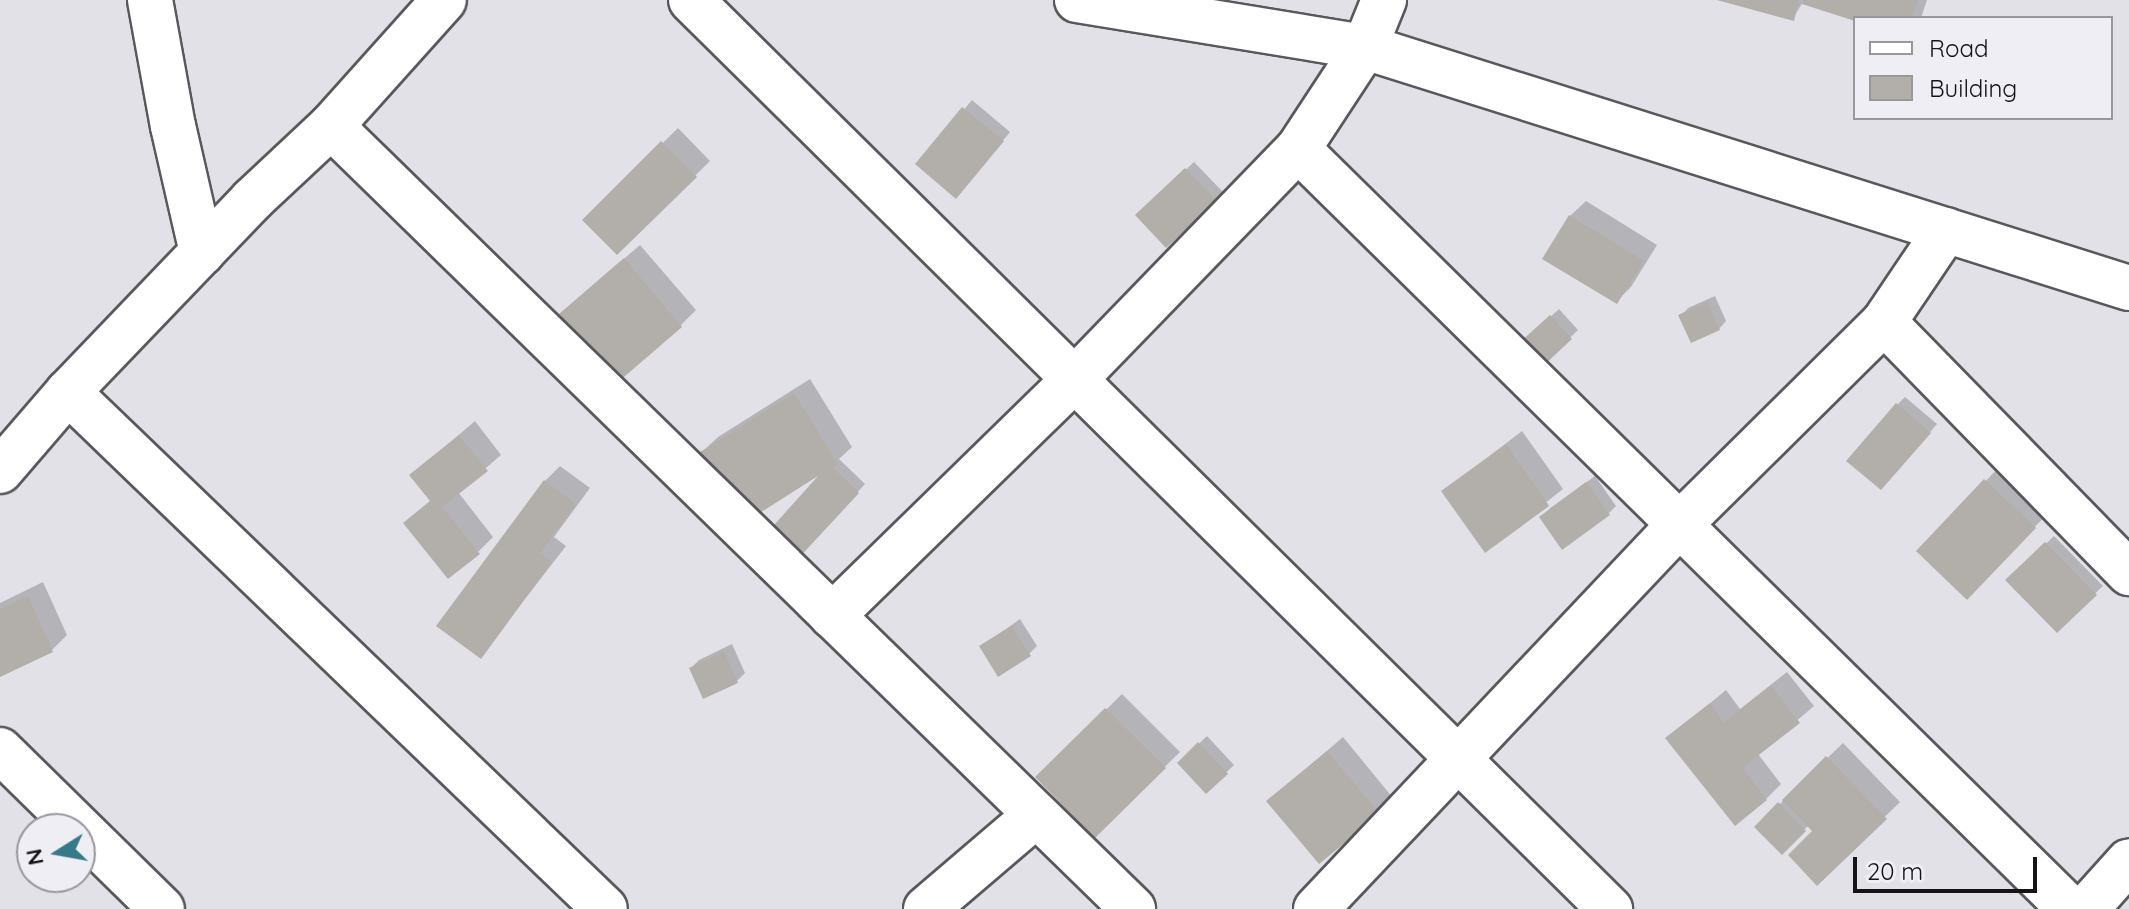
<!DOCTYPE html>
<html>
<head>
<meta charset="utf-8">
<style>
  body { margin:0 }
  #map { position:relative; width:2129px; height:909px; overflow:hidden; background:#e2e1e7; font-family:Quicksand,sans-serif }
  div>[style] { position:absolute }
  .shadow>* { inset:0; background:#0003 }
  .building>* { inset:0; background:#b2aea9 }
  .roads { filter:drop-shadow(2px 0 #59585d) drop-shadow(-2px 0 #59585d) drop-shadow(0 2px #59585d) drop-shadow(0 -2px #59585d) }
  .minor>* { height:44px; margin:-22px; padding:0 22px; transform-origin:22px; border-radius:22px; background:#fff }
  span { translate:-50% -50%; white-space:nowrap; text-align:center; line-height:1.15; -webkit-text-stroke:8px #efeef5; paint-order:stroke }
  .legend { position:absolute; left:1853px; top:16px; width:260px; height:104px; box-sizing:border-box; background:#efeef5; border:2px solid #98979c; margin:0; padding:10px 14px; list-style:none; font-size:24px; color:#151416 }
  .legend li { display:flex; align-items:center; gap:16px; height:40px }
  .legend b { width:40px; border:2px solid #98979c }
  .north { position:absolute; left:16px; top:813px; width:80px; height:80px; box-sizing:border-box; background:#efeef5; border:2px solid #98979c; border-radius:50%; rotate:259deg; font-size:22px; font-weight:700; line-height:32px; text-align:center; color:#151416 }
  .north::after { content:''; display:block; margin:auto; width:28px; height:36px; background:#357a88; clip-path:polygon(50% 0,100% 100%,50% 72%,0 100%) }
  .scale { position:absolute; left:1853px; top:857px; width:184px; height:36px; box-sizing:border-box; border:4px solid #151416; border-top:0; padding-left:10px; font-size:24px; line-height:28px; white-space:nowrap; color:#151416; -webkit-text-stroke:6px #efeef5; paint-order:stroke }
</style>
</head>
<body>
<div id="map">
  <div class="shadow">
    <div style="clip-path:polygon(1721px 0,1927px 0,1921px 18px,1855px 19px,1803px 2px,1793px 18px)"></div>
    <div style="clip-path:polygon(972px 100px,1010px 132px,964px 188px,918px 164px)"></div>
    <div style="clip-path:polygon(678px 128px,710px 161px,617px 253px,585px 220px)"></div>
    <div style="clip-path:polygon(1194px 162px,1223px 192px,1166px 245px,1138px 215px)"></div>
    <div style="clip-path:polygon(1586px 201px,1657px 245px,1631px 287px,1616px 302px,1570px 216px)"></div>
    <div style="clip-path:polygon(640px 245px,696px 310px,680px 326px,555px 318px)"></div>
    <div style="clip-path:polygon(1715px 296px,1726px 321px,1719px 329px,1681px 316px,1688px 308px)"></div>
    <div style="clip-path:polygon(1559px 309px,1578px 330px,1541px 366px,1521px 344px)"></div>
    <div style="clip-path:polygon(810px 379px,852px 447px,839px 459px,865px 484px,804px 551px,826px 470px,702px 452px,718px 437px)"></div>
    <div style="clip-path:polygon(1905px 397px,1937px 424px,1889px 480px,1897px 405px)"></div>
    <div style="clip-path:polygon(475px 421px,501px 455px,458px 492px,493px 537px,478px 552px,405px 524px,431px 500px,412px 475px)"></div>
    <div style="clip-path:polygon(1522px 431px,1563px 489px,1486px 550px,1444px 491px)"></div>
    <div style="clip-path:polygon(2001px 465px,2049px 512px,1982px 583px,1919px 551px)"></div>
    <div style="clip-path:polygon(560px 466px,590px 488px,554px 537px,566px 546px,481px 656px,545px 481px)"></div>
    <div style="clip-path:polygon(1595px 476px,1616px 506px,1608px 514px,1549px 509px)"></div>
    <div style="clip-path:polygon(2054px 536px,2103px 586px,2057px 630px,2008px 580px)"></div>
    <div style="clip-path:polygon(43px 582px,67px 635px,52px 650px,0 675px,0 603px)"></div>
    <div style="clip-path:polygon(1020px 619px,1037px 646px,1029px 654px,981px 647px)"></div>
    <div style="clip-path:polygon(732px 644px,745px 673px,737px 681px,704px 696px,691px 668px,699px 660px)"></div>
    <div style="clip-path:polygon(1787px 672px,1814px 706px,1758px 754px,1781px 784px,1766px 799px,1668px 738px,1726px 690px,1740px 709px)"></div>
    <div style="clip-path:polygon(1122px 694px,1180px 752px,1095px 835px,1038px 777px)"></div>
    <div style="clip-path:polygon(1207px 736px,1234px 765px,1206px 792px,1179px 763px)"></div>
    <div style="clip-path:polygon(1343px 737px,1393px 798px,1378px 813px,1269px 801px)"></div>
    <div style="clip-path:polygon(1843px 743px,1900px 802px,1817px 883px,1815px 831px,1809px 825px,1782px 852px,1756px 827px)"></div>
  </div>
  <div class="building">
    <div style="clip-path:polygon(1717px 0,1799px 0,1794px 21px)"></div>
    <div style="clip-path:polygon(1803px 0,1918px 0,1912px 18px,1855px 18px,1855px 21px,1802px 4px)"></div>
    <div style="clip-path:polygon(962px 107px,1004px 141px,956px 199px,915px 164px)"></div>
    <div style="clip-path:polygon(661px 141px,697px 177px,617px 255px,582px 220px)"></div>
    <div style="clip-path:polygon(1185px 168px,1217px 201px,1166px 248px,1135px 215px)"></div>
    <div style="clip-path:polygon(1569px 215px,1644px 261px,1617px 304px,1542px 259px)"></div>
    <div style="clip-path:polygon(624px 258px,682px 327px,595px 402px,537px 333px)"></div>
    <div style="clip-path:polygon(1707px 302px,1720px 330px,1691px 343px,1678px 315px)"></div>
    <div style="clip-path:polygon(1550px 315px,1572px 339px,1541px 368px,1518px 344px)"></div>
    <div style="clip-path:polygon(794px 393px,838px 464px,832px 467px,859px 493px,796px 561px,766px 534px,818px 476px,744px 523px,700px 452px)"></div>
    <div style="clip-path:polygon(1896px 403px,1931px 433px,1881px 490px,1846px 461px)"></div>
    <div style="clip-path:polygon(459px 435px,488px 471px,442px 507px,480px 554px,448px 579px,403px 523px,430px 501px,409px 475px)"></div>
    <div style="clip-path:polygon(1506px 444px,1549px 506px,1485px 553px,1441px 491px)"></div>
    <div style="clip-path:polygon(1984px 479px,2036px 528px,1967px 600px,1916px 551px)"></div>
    <div style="clip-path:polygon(544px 480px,576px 504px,540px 553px,552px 562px,481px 659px,436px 626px)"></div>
    <div style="clip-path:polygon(1586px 482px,1610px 515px,1562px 550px,1539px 517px)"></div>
    <div style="clip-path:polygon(2045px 542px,2097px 595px,2057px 633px,2005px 580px)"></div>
    <div style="clip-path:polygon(28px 596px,53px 652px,0 677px,0 609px)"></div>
    <div style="clip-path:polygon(1011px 626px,1031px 656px,998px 677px,979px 646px)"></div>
    <div style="clip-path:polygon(724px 651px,738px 683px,703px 699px,689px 668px)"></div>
    <div style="clip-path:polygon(1771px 685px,1800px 723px,1742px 768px,1767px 800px,1735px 826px,1665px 738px,1710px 703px,1724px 723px)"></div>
    <div style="clip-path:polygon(1105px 708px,1166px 768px,1095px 838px,1035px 777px)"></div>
    <div style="clip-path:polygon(1198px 742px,1228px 774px,1206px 794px,1177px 763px)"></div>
    <div style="clip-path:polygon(1327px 751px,1380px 814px,1319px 864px,1266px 801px)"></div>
    <div style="clip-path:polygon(1826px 756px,1887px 819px,1817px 886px,1788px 855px,1812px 831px,1782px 800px)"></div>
    <div style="clip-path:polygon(1778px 802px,1806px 831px,1782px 855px,1754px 827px)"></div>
  </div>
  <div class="roads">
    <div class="minor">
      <div style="left:150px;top:0;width:128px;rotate:79.7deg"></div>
      <div style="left:173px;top:126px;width:130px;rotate:77.1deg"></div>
      <div style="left:691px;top:0;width:1293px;rotate:44.69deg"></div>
      <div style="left:1077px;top:0;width:292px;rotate:9.3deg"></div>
      <div style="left:1365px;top:47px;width:801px;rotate:17.51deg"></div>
      <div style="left:331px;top:126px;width:1121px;rotate:44.31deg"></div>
      <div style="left:1298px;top:149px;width:1083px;rotate:44.55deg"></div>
      <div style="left:1884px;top:322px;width:351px;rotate:45.7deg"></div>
      <div style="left:68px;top:392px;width:745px;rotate:43.91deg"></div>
      <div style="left:0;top:471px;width:104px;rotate:-49.3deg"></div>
      <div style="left:68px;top:392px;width:266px;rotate:-46.2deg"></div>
      <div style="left:252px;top:200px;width:108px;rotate:-43.1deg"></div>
      <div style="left:331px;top:126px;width:169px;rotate:-48.1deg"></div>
      <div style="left:832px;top:616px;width:339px;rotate:-44.3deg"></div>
      <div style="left:1075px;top:379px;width:320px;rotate:-45.9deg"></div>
      <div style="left:1298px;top:149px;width:122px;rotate:-56.7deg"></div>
      <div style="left:1365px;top:47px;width:51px;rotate:-68deg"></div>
      <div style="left:0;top:750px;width:227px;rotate:44.5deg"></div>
      <div style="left:926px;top:909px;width:145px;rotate:-40.5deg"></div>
      <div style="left:1316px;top:909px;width:530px;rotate:-46.61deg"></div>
      <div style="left:1680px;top:524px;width:287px;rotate:-44.7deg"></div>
      <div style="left:1884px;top:322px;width:111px;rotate:-56deg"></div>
      <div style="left:2086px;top:909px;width:64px;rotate:-48.1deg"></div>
    </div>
  </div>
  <ul class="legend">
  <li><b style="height:10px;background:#fff"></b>Road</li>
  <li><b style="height:22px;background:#b2aea9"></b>Building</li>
  </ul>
  <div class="north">N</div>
  <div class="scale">20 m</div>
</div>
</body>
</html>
